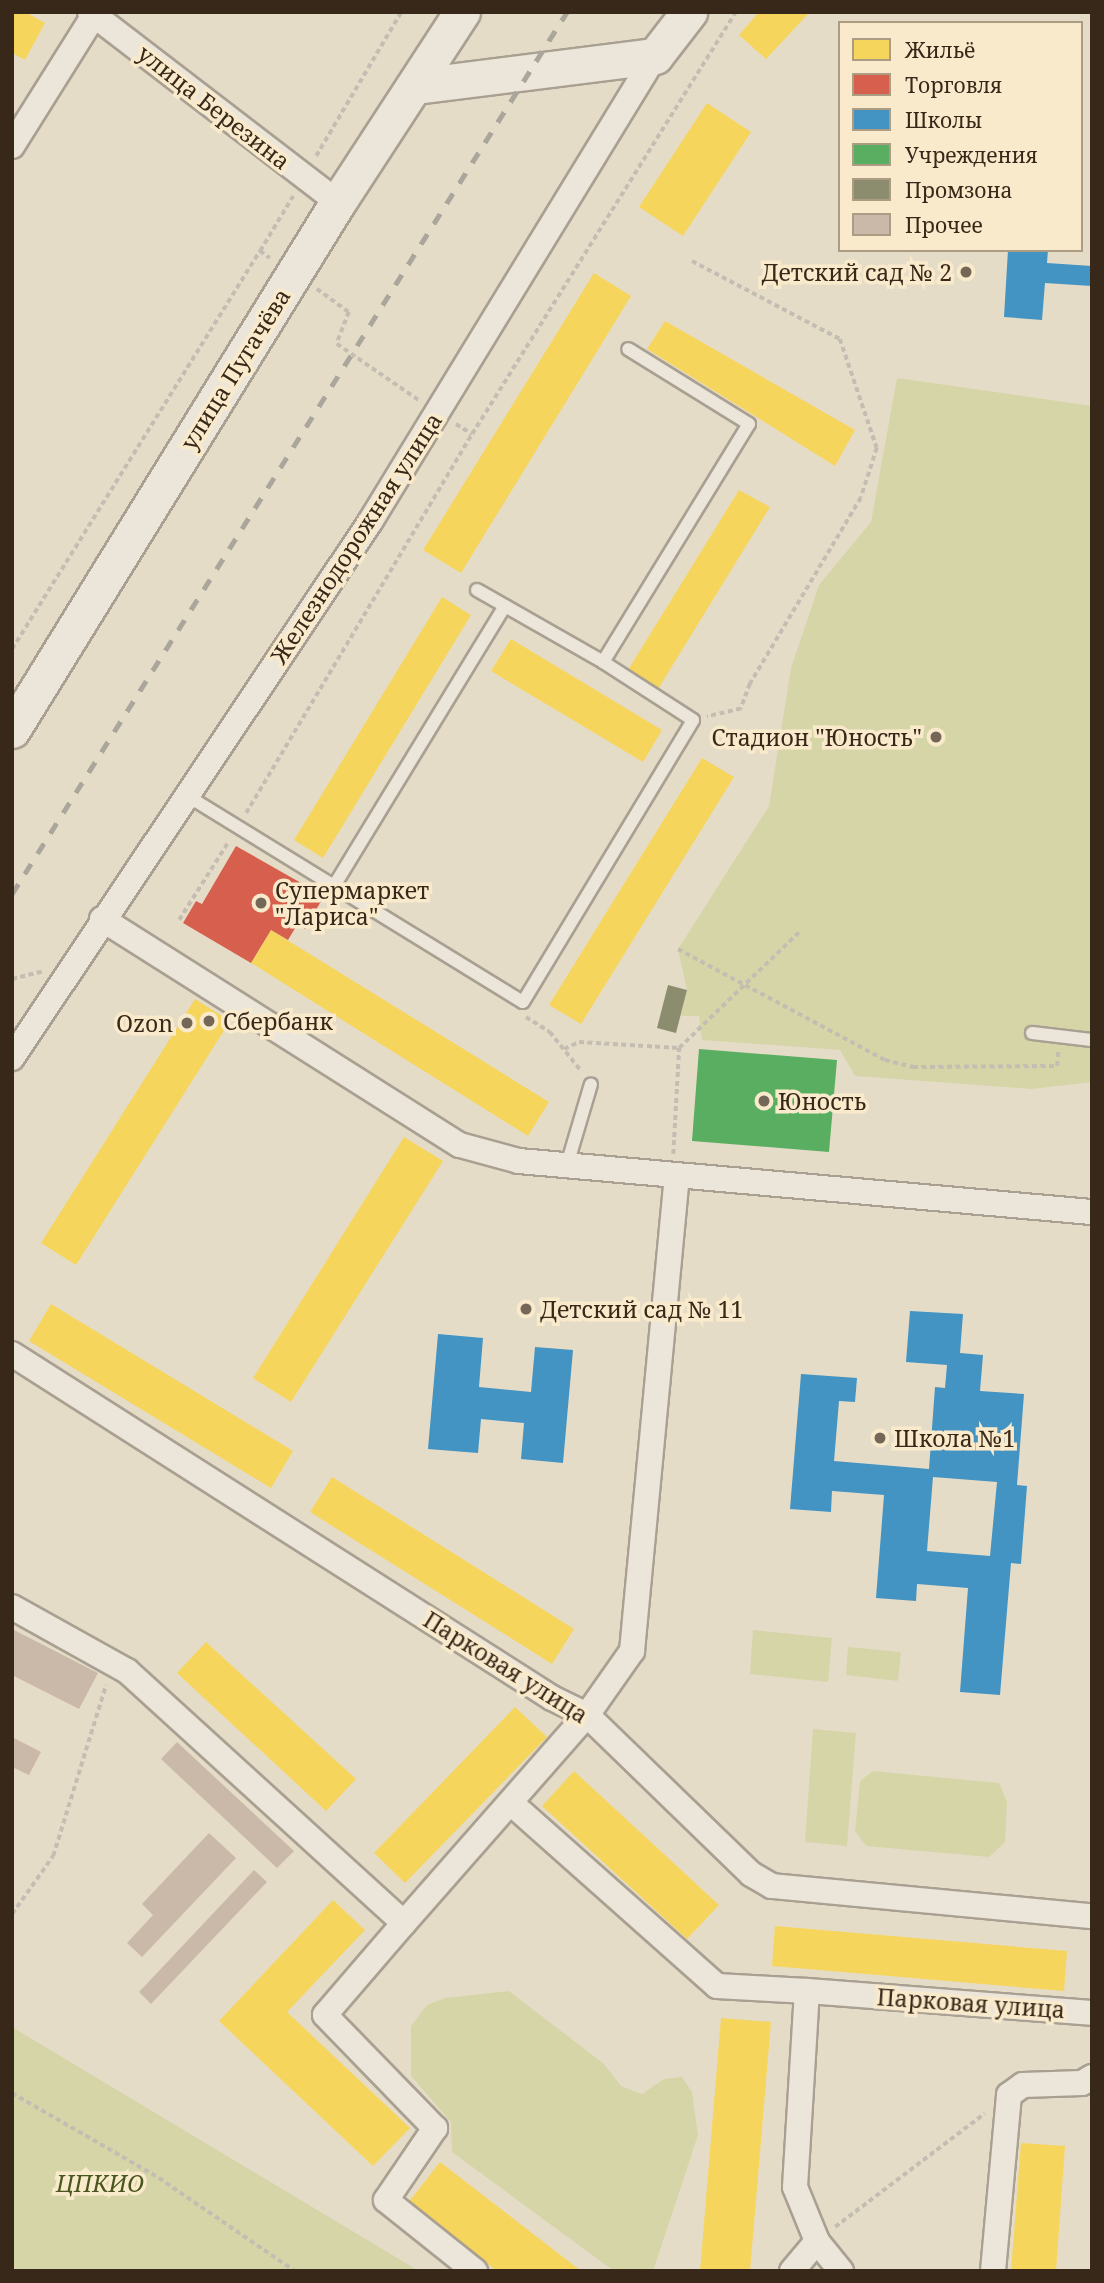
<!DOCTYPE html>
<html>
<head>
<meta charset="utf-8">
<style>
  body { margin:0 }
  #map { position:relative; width:1104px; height:2283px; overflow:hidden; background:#e5dcc8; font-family:"Noto Serif",serif }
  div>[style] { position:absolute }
  .green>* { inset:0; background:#d6d5a8 }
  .homes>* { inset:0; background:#f6d55c }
  .shops>* { inset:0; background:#d6604d }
  .schools>* { inset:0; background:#4393c3 }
  .public>* { inset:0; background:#5aae61 }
  .industry>* { inset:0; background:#8c8c6e }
  .building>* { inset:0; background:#cab9a8 }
  .path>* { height:3.5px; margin-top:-1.75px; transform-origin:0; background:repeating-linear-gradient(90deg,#c4bdb1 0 5px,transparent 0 8.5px) }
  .roads { filter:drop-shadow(2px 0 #a9a092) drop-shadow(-2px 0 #a9a092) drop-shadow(0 2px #a9a092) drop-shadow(0 -2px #a9a092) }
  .lane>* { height:12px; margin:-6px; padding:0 6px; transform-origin:6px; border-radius:6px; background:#ece6da }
  .street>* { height:24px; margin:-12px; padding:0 12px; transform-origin:12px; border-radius:12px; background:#ece6da }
  .secondary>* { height:35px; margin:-17.5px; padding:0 17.5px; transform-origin:17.5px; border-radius:17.5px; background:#ece6da }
  .rail>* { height:5px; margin-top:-2.5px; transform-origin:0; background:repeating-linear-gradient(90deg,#aba69b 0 12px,transparent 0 24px) }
  .dots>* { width:19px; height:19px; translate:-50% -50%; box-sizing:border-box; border:4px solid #f9eacb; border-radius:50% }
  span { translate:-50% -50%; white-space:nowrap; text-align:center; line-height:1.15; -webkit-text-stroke:7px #f9eacb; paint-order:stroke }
  .street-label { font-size:23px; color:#38281a }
  .poi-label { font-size:23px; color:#38281a }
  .right { translate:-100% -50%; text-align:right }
  .left { translate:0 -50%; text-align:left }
  .park-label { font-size:23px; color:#49561e; font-style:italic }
  .frame { position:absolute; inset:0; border:14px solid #38281a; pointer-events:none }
  .legend { position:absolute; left:838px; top:21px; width:245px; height:231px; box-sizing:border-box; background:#f9eacb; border:2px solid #ac9c84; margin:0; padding:9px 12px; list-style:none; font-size:21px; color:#38281a }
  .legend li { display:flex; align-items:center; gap:14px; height:35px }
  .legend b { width:35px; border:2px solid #ac9c84 }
</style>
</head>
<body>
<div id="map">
  <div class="green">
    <div style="clip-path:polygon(897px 378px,1092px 406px,1092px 1082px,1032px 1089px,855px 1076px,840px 1050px,702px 1040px,699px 1016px,681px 1016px,687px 990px,678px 949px,769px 806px,791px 668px,819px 585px,871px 522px)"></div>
    <div style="clip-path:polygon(753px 1630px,832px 1638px,828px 1682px,750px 1674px)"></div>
    <div style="clip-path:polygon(848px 1647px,901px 1652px,898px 1681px,846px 1675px)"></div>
    <div style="clip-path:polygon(813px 1729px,856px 1733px,847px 1846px,805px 1842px)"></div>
    <div style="clip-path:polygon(873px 1771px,999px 1783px,1007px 1802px,1005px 1842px,989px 1857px,866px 1846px,855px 1831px,860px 1781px)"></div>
    <div style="clip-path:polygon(509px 1991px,604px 2064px,621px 2086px,642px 2094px,664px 2079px,682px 2077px,692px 2092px,698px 2135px,653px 2271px,614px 2271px,452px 2152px,451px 2122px,411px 2076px,411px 2026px,427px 2005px,445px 1998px)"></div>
    <div style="clip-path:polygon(12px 2027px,419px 2271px,12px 2271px)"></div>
  </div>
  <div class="homes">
    <div style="clip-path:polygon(12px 12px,25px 12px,45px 23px,25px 60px,12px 53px)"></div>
    <div style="clip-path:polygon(759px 12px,810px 12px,766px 59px,739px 35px)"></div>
    <div style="clip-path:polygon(707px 103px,751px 132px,683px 236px,639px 207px)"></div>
    <div style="clip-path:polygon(594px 273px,631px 296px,461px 573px,423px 550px)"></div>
    <div style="clip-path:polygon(665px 321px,855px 430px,835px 466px,647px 349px)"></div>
    <div style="clip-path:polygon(739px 490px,770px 507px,658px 689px,628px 670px)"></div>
    <div style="clip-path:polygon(442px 597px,471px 615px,323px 858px,294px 840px)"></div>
    <div style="clip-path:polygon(511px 639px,662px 730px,643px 762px,491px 671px)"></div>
    <div style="clip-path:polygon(702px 758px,734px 777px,581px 1024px,549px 1005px)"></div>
    <div style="clip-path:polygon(271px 930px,549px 1102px,528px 1136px,251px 963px)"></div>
    <div style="clip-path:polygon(195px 999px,230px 1021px,76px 1265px,41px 1243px)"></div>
    <div style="clip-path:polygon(404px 1137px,443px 1161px,291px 1402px,253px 1378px)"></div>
    <div style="clip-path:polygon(51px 1304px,293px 1451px,271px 1488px,29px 1341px)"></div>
    <div style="clip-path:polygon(332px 1477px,574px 1629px,552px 1664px,310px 1512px)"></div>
    <div style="clip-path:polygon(206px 1642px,356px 1779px,326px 1811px,177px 1673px)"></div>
    <div style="clip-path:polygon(515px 1707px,547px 1737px,405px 1883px,374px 1853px)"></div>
    <div style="clip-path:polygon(574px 1771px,719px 1905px,687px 1939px,542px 1806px)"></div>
    <div style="clip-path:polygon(333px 1900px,365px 1930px,287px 2012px,410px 2128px,373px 2166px,219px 2021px)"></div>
    <div style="clip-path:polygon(775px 1926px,1067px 1951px,1064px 1991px,772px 1966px)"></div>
    <div style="clip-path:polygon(721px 2018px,771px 2022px,750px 2271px,700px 2271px)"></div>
    <div style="clip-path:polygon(1021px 2143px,1065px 2146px,1056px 2271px,1011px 2271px)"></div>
    <div style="clip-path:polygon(440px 2162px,581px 2271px,497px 2271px,408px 2203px)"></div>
  </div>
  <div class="shops">
    <div style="clip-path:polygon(236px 846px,324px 896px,305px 929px,297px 925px,288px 940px,271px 930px,251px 963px,183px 923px,196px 901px,202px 904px)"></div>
  </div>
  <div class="schools">
    <div style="clip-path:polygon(1008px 250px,1048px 250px,1047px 263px,1092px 266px,1092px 286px,1045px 283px,1042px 320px,1004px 317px)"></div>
    <div style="clip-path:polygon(evenodd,910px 1311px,963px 1314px,960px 1353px,983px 1355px,980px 1391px,1024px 1394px,1017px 1485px,1027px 1486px,1021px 1564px,1011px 1563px,1000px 1695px,960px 1692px,968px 1588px,917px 1584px,916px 1601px,876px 1598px,884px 1495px,832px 1491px,831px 1512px,790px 1509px,801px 1374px,857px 1378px,855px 1402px,839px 1401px,834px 1461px,929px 1469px,935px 1387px,945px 1388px,947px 1365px,906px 1362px,910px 1311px,933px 1477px,997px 1482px,990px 1556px,927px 1551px,933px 1477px)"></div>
    <div style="clip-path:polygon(438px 1334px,483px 1338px,479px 1387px,531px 1392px,535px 1347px,573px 1350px,563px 1463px,521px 1459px,524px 1423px,481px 1419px,478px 1453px,428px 1449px)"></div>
  </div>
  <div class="public">
    <div style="clip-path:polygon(699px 1049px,837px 1060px,829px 1152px,692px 1141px)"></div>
  </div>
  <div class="industry">
    <div style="clip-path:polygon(668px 985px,687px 990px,676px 1033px,657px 1028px)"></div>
  </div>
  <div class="building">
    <div style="clip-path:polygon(12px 1629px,98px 1673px,79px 1709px,12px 1675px)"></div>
    <div style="clip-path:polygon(12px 1737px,41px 1752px,29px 1775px,12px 1767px)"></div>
    <div style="clip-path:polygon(177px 1742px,294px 1851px,277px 1868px,161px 1759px)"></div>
    <div style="clip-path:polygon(209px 1833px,236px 1858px,142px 1957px,127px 1943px,153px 1915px,142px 1904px)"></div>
    <div style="clip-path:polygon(254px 1870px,267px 1882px,151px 2004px,139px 1992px)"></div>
  </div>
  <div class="path">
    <div style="left:316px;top:156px;width:167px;rotate:-59.4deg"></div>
    <div style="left:260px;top:251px;width:64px;rotate:-59deg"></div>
    <div style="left:692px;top:261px;width:167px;rotate:27.8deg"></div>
    <div style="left:840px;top:339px;width:115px;rotate:71.3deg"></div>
    <div style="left:877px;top:448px;width:52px;rotate:107.7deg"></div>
    <div style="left:861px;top:498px;width:217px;rotate:120.8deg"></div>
    <div style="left:750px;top:684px;width:27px;rotate:110deg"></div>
    <div style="left:741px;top:709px;width:35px;rotate:167deg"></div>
    <div style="left:317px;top:289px;width:39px;rotate:36deg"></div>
    <div style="left:349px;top:312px;width:34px;rotate:111deg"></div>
    <div style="left:337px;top:344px;width:101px;rotate:34.5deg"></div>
    <div style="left:456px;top:424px;width:19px;rotate:32deg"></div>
    <div style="left:12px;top:649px;width:469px;rotate:-58.1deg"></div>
    <div style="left:260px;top:251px;width:12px;rotate:35deg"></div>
    <div style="left:246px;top:813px;width:441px;rotate:-59.2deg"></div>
    <div style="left:472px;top:434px;width:498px;rotate:-58deg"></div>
    <div style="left:179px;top:920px;width:93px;rotate:-57.7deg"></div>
    <div style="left:678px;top:949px;width:235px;rotate:28.2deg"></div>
    <div style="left:885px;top:1060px;width:29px;rotate:14deg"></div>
    <div style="left:913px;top:1067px;width:144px;rotate:-0.4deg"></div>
    <div style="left:1057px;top:1066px;width:14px;rotate:-86deg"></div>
    <div style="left:12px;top:979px;width:33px;rotate:-14deg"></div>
    <div style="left:526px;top:1017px;width:28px;rotate:32deg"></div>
    <div style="left:550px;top:1032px;width:51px;rotate:51.3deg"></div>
    <div style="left:564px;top:1049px;width:17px;rotate:-25deg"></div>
    <div style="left:579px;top:1042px;width:100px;rotate:3.4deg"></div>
    <div style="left:673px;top:1154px;width:106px;rotate:-86.8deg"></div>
    <div style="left:679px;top:1048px;width:170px;rotate:-44deg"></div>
    <div style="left:12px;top:1914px;width:71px;rotate:-54.7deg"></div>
    <div style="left:53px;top:1856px;width:179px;rotate:-72.8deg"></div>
    <div style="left:12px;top:2093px;width:170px;rotate:30deg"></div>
    <div style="left:159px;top:2178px;width:165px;rotate:34.4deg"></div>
    <div style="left:835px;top:2227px;width:188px;rotate:-37.2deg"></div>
  </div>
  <div class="roads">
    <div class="lane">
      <div style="left:477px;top:590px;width:145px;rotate:29.7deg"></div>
      <div style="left:603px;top:662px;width:279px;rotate:-58.5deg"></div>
      <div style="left:749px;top:424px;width:142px;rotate:-148.2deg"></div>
      <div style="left:186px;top:795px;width:395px;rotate:31.6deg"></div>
      <div style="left:523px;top:1002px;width:329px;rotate:-58.9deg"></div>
      <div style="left:693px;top:720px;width:107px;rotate:-147.2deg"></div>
      <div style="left:334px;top:886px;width:328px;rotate:-58.6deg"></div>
      <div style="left:1032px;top:1033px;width:60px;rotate:6.7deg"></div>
      <div style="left:567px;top:1165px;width:84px;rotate:-73.5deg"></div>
    </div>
    <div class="street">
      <div style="left:90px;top:12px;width:312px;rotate:37.5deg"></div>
      <div style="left:12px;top:146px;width:158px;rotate:-57.9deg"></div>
      <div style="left:102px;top:919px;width:423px;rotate:32.3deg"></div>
      <div style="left:460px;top:1145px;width:61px;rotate:15.2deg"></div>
      <div style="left:519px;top:1161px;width:575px;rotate:5.09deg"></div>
      <div style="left:12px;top:1058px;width:645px;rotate:-56.26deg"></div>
      <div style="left:370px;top:522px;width:546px;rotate:-58.55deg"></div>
      <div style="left:12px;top:1354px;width:640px;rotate:32.5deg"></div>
      <div style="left:552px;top:1698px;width:39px;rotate:26deg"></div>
      <div style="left:587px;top:1715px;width:228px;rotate:44.1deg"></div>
      <div style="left:751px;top:1874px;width:24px;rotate:30deg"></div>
      <div style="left:772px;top:1886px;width:321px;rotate:5.4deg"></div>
      <div style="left:12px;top:1607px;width:132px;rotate:29.1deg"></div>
      <div style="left:127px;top:1671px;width:374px;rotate:42.3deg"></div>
      <div style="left:404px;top:1923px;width:121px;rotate:130.7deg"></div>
      <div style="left:325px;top:2015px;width:158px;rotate:45.8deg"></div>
      <div style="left:435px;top:2128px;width:87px;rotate:124.2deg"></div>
      <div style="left:386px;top:2200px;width:114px;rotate:38.6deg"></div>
      <div style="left:512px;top:1804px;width:274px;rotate:41.6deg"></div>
      <div style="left:717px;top:1986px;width:90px;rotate:3.2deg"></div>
      <div style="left:404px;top:1923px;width:277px;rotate:-48.7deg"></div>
      <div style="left:587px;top:1715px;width:78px;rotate:-54.9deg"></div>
      <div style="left:632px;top:1651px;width:476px;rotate:-84.6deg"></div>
      <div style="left:792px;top:2271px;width:39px;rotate:-50deg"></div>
      <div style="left:841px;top:2271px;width:38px;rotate:-129deg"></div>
      <div style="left:817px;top:2241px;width:58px;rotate:-112.2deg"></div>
      <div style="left:795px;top:2187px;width:196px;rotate:-86.5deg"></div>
      <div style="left:807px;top:1991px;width:286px;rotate:4.4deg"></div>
      <div style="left:993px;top:2271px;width:177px;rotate:-84.8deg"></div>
      <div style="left:1009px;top:2095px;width:17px;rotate:-36deg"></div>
      <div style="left:1023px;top:2085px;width:59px;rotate:-1.9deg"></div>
      <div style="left:1082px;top:2083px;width:12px;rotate:-31deg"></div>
    </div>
    <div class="secondary">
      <div style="left:416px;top:86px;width:241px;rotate:-7.2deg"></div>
      <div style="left:655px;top:56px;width:56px;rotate:-52.3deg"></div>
      <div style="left:12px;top:730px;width:621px;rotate:-58.31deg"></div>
      <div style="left:338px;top:202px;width:227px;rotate:-56.9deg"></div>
    </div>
  </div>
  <div class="rail">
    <div style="left:12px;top:894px;width:1042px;rotate:-57.82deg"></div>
  </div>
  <div class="dots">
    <div style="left:966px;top:272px;background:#756757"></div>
    <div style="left:936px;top:737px;background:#756757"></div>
    <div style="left:261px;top:903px;background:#756757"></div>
    <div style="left:209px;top:1021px;background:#756757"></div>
    <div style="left:187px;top:1023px;background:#756757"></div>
    <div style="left:764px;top:1101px;background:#756757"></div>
    <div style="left:526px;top:1309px;background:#756757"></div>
    <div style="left:880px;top:1438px;background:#756757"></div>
  </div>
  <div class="street-label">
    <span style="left:214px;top:107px;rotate:38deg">улица Березина</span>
    <span style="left:235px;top:369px;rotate:-58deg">улица Пугачёва</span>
    <span style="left:356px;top:538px;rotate:-57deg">Железнодорожная улица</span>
    <span style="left:506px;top:1667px;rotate:32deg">Парковая улица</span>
    <span style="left:971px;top:2003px;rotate:4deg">Парковая улица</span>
  </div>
  <div class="poi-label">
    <span class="right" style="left:952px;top:272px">Детский сад № 2</span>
    <span class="right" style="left:922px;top:737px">Стадион "Юность"</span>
    <span class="left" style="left:275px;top:903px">Супермаркет<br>"Лариса"</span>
    <span class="left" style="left:223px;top:1021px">Сбербанк</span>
    <span class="right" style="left:173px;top:1023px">Ozon</span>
    <span class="left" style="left:778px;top:1101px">Юность</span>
    <span class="left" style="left:540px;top:1309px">Детский сад № 11</span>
    <span class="left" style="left:894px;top:1438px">Школа №1</span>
  </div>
  <div class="park-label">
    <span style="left:100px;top:2183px">ЦПКИО</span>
  </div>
  <div class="frame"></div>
  <ul class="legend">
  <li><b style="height:19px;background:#f6d55c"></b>Жильё</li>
  <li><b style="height:19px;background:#d6604d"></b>Торговля</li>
  <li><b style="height:19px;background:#4393c3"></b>Школы</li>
  <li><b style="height:19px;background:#5aae61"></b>Учреждения</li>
  <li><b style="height:19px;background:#8c8c6e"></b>Промзона</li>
  <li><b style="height:19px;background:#cab9a8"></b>Прочее</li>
  </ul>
</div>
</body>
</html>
